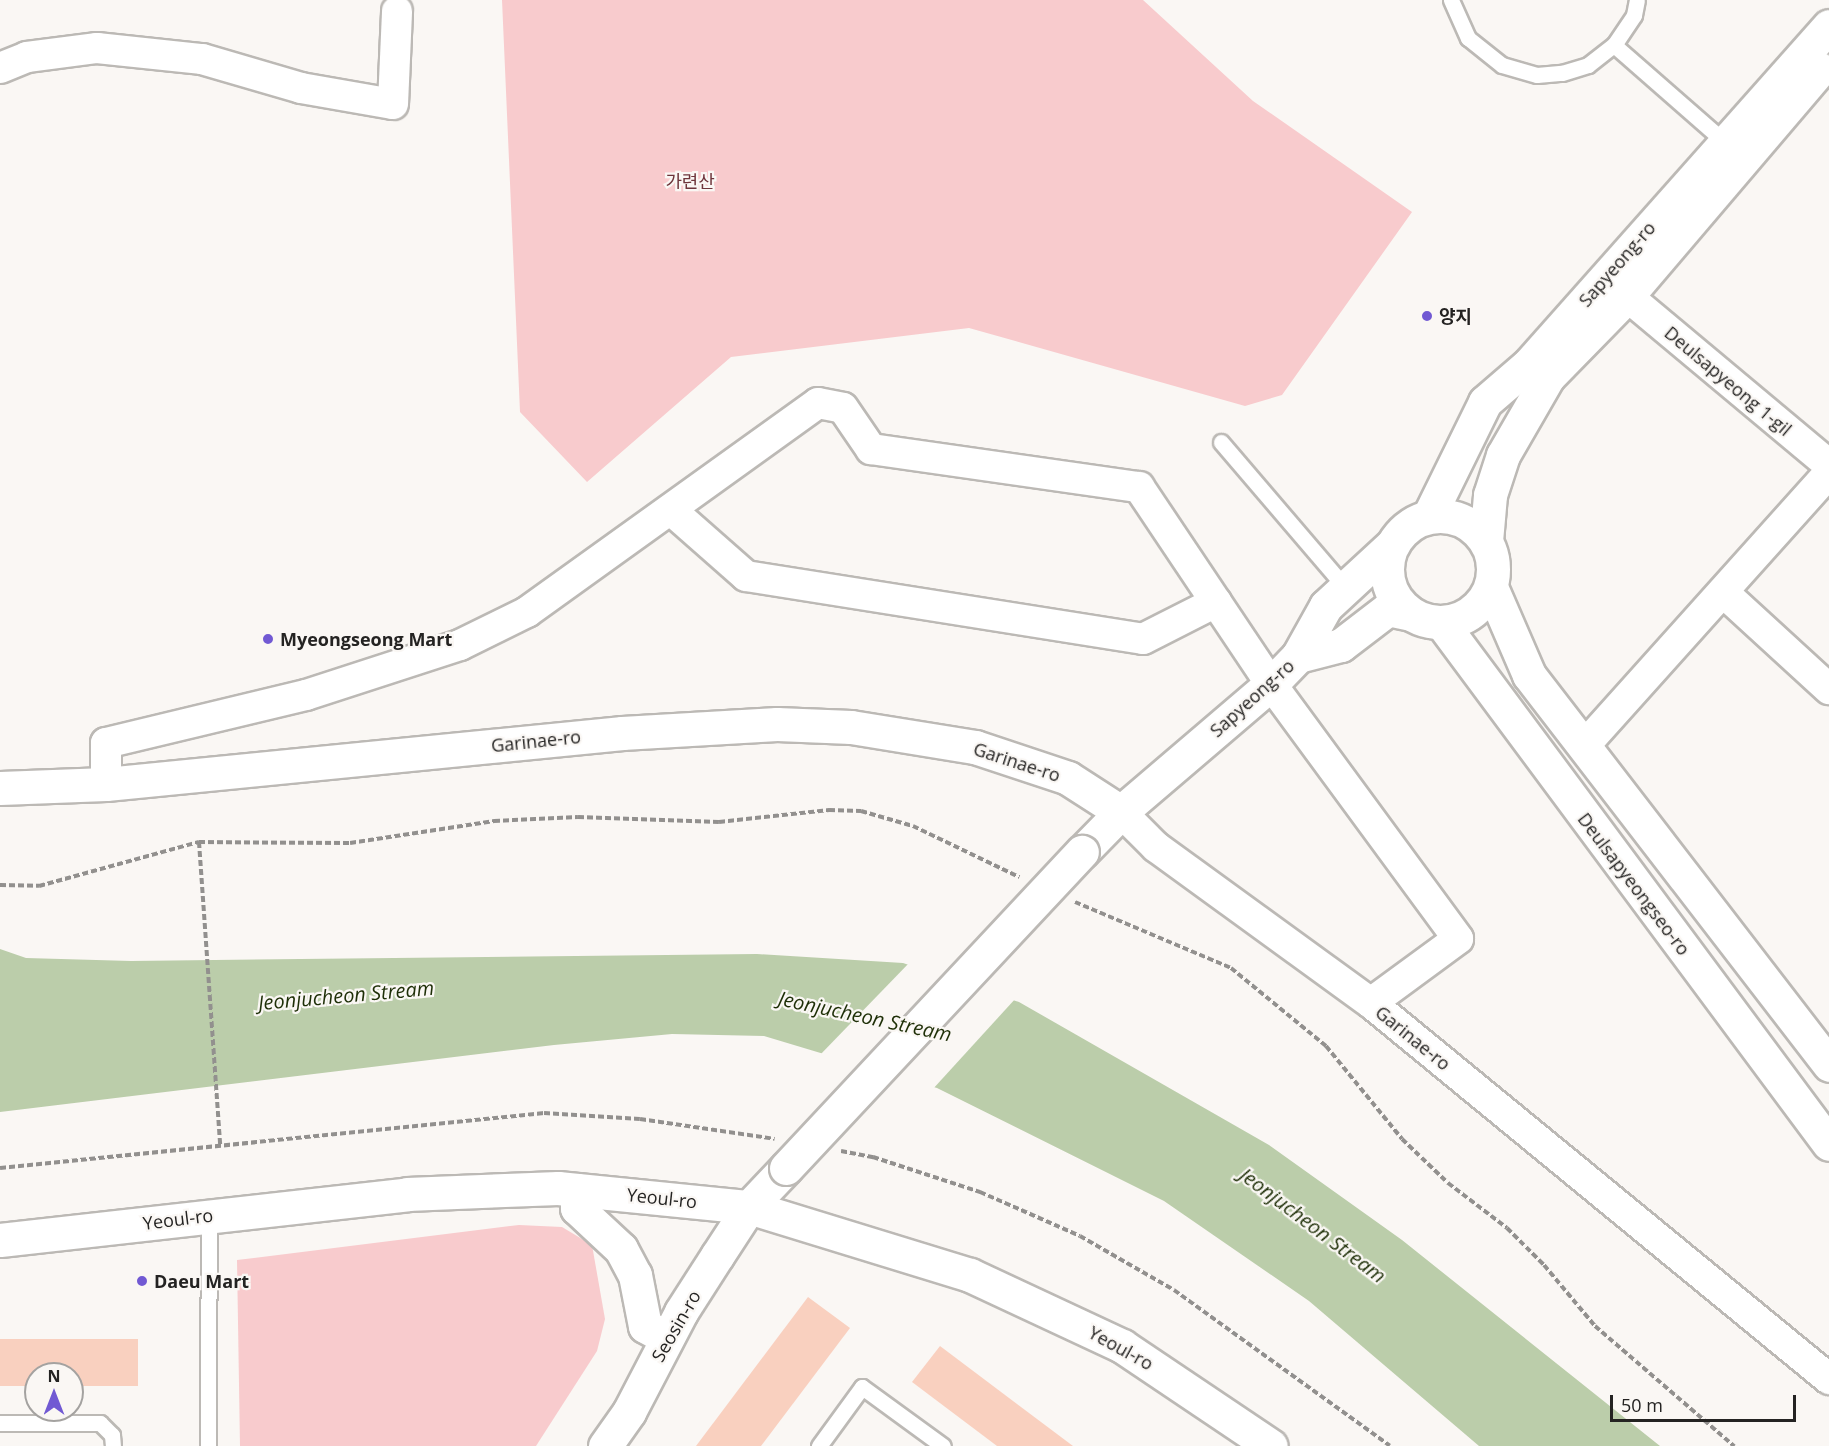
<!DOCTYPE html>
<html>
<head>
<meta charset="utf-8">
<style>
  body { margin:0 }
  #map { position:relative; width:1829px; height:1446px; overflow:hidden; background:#faf7f4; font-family:"Open Sans","Noto Sans KR",sans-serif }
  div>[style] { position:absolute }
  .green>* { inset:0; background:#f8cbcd }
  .water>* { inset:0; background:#bbcdaa }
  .pier>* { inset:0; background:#faf7f4 }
  .building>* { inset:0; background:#f9d0bf }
  .path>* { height:4px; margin-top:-2px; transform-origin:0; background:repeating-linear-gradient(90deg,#92908e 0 6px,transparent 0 9px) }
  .roads { filter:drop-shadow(2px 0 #bcb9b5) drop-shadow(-2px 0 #bcb9b5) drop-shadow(0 2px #bcb9b5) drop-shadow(0 -2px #bcb9b5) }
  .service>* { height:15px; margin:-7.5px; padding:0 7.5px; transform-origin:7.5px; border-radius:7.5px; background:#fff }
  .minor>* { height:30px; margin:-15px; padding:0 15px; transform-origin:15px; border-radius:15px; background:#fff }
  .tertiary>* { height:33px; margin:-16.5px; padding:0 16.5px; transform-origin:16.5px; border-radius:16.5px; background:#fff }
  .tertiary>.ring { margin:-16.5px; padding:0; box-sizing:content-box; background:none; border:33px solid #fff; border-radius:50% }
  .bridges { filter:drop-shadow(2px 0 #bcb9b5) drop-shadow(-2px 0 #bcb9b5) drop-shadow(0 2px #bcb9b5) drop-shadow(0 -2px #bcb9b5) }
  .tertiary-bridge>* { height:33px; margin:-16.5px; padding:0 16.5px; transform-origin:16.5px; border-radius:16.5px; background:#fff }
  .dots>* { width:16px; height:16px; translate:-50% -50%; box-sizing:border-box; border:3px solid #faf7f4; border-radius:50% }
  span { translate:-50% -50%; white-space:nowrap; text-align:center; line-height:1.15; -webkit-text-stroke:4.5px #faf7f4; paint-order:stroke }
  .park-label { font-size:18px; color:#6e353b }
  .street-label { font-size:18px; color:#242322 }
  .poi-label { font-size:18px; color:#242322; font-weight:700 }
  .left { translate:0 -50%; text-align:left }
  .water-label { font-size:20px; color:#1e2f07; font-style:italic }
  .north { position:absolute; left:24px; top:1362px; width:60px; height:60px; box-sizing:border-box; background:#faf7f4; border:2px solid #a4a2a0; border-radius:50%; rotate:0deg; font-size:16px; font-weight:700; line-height:24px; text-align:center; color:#242322 }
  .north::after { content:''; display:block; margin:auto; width:21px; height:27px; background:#7159d3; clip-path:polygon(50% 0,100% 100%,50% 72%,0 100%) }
  .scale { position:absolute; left:1610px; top:1395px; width:186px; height:27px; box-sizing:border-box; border:3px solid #242322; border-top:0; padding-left:8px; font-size:18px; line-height:21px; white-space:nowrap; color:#242322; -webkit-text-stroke:4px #faf7f4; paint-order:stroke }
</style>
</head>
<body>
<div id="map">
  <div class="green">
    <div style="clip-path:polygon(502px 0,1143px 0,1253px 101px,1412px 212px,1282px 395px,1245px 406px,969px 328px,731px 357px,587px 482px,520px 412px)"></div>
    <div style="clip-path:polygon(519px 1225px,562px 1227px,592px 1245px,605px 1319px,597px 1351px,536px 1446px,240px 1446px,237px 1260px)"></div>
  </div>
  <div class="water">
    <div style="clip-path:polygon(0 949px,26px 958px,131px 961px,757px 954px,903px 963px,1019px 1002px,1269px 1145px,1402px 1240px,1660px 1446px,1479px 1446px,1309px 1301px,1164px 1201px,937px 1088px,764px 1036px,672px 1034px,554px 1045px,0 1112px)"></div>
  </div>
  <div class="pier">
    <div style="clip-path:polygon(910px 962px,1016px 998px,932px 1090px,819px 1056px)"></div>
  </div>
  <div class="building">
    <div style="clip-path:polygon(808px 1297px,850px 1328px,761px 1446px,696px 1446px)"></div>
    <div style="clip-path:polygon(0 1339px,138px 1339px,138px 1386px,72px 1386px,72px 1374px,36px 1374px,36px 1386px,0 1386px)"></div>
    <div style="clip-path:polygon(940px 1346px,1073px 1446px,997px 1446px,912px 1382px)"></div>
  </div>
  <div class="path">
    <div style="left:199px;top:842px;width:303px;rotate:86deg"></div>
    <div style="left:0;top:885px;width:39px;rotate:1deg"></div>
    <div style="left:39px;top:886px;width:166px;rotate:-15.4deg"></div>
    <div style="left:199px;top:842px;width:151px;rotate:0.4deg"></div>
    <div style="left:350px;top:843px;width:146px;rotate:-8.7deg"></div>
    <div style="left:494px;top:821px;width:84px;rotate:-2.7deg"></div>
    <div style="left:578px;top:817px;width:141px;rotate:2deg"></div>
    <div style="left:719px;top:822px;width:111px;rotate:-6.2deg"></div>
    <div style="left:829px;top:810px;width:32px;rotate:2deg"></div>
    <div style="left:861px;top:811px;width:54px;rotate:16.1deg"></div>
    <div style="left:913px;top:826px;width:118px;rotate:25.7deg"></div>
    <div style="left:1075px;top:902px;width:169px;rotate:22.9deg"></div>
    <div style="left:1231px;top:968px;width:123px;rotate:39.4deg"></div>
    <div style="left:1326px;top:1046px;width:120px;rotate:50.7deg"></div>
    <div style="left:1402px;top:1139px;width:64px;rotate:43.7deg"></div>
    <div style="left:1448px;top:1183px;width:74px;rotate:37.3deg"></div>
    <div style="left:1507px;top:1228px;width:52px;rotate:45deg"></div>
    <div style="left:1544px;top:1265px;width:80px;rotate:50.1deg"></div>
    <div style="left:1595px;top:1326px;width:184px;rotate:40.8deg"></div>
    <div style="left:841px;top:1151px;width:33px;rotate:11deg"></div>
    <div style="left:873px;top:1157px;width:113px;rotate:18.1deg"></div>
    <div style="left:980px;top:1192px;width:109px;rotate:23.7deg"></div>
    <div style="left:1080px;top:1236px;width:108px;rotate:29.9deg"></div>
    <div style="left:1174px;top:1290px;width:266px;rotate:35.8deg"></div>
    <div style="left:0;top:1168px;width:547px;rotate:-5.77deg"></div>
    <div style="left:544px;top:1113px;width:96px;rotate:3.6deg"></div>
    <div style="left:640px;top:1119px;width:136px;rotate:8.4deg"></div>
  </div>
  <div class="roads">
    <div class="service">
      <div style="left:1451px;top:0;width:42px;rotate:65.9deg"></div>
      <div style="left:1468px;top:38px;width:43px;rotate:38.5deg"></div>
      <div style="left:1502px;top:65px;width:36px;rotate:16deg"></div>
      <div style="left:1537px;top:75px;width:25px;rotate:-5deg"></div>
      <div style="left:1562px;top:73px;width:27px;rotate:-17deg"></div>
      <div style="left:1588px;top:65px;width:33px;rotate:-38deg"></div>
      <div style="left:1614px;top:45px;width:36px;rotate:-56deg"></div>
      <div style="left:1634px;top:15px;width:15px;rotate:-79deg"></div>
      <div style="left:1614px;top:45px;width:150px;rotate:41.2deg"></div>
      <div style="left:1221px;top:442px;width:191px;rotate:49.5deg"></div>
      <div style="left:0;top:1423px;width:100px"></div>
      <div style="left:100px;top:1423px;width:17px;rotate:45deg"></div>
      <div style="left:112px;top:1435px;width:11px;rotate:85deg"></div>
      <div style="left:208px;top:1446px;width:230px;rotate:-89.8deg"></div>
      <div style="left:819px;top:1446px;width:73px;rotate:-53.9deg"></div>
      <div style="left:862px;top:1387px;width:100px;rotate:36.1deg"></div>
    </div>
    <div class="minor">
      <div style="left:0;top:68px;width:29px;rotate:-22deg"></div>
      <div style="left:27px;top:57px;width:71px;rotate:-7.3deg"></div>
      <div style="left:97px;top:48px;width:106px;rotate:6deg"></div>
      <div style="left:202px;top:59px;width:103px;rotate:16.3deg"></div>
      <div style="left:301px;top:88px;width:93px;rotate:9.9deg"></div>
      <div style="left:393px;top:104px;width:93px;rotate:-87.5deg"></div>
      <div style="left:1627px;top:296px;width:263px;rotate:39.9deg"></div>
      <div style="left:671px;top:510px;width:100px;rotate:41.3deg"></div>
      <div style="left:746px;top:576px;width:402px;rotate:9deg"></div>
      <div style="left:1143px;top:639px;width:82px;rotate:-26.9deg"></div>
      <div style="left:1723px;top:592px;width:144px;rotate:42.5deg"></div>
      <div style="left:1585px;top:745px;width:365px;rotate:-48.1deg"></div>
      <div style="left:106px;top:784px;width:41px;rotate:-90deg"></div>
      <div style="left:106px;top:743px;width:206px;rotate:-13.5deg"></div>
      <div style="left:306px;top:695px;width:162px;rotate:-18deg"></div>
      <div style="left:460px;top:645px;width:75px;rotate:-26.2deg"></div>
      <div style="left:527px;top:612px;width:358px;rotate:-35.7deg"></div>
      <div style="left:818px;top:403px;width:25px;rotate:11deg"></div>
      <div style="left:843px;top:408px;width:50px;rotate:55.7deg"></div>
      <div style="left:871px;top:449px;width:271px;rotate:8.1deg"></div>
      <div style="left:1139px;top:487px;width:237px;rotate:56.2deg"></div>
      <div style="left:1271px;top:684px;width:316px;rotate:53.7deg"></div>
      <div style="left:1458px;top:939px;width:108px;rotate:143.7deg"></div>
      <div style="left:1121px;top:812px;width:49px;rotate:45deg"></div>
      <div style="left:1156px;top:847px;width:266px;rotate:36deg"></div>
      <div style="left:1371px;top:1003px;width:593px;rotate:39.38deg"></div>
    </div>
    <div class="tertiary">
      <div class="ring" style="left:1387px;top:516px;width:73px;height:73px"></div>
      <div style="left:1429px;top:516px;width:127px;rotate:-63.8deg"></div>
      <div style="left:1485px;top:402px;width:57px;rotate:-40.7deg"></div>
      <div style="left:1528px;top:365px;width:453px;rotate:-48.4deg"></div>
      <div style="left:1486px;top:541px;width:46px;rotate:-85deg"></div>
      <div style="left:1490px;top:495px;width:42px;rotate:-72deg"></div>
      <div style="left:1503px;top:455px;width:90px;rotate:-60deg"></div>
      <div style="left:1548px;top:377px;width:113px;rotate:-45.7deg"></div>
      <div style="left:1627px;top:296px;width:298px;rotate:-49.6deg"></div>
      <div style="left:1491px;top:587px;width:96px;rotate:66.6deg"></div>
      <div style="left:1529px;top:675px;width:492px;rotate:52.4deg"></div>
      <div style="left:1441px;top:622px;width:650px;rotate:53.38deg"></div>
      <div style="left:1298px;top:656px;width:44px;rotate:-14.3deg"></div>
      <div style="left:1341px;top:645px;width:59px;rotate:-37.5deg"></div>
      <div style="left:1388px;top:609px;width:24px;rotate:12deg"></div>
      <div style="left:0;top:788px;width:106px;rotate:-2.2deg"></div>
      <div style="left:106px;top:784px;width:519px;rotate:-5.64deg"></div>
      <div style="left:622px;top:733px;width:155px;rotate:-3.3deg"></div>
      <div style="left:777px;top:724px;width:74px;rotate:2.3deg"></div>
      <div style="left:851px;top:727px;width:126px;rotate:9.2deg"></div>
      <div style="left:975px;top:747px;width:98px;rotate:18.4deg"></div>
      <div style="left:1068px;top:778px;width:63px;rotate:32.7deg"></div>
      <div style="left:1082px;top:852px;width:56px;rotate:-45.7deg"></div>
      <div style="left:1121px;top:812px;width:197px;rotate:-40.5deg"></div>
      <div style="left:1271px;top:684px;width:39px;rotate:-46deg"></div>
      <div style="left:1298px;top:656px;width:57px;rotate:-60.8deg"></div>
      <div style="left:1326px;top:606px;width:90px;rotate:-42.7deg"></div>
      <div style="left:577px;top:1190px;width:18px;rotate:90deg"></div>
      <div style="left:577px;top:1208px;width:60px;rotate:43deg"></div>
      <div style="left:621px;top:1249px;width:30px;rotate:62deg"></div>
      <div style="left:635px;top:1275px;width:52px;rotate:78.9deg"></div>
      <div style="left:645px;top:1326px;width:25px;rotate:29deg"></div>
      <div style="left:0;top:1240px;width:410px;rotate:-6.4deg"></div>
      <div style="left:407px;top:1194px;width:151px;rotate:-2.3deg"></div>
      <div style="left:558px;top:1188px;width:192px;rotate:5.7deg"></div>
      <div style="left:749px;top:1207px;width:231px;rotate:17.1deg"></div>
      <div style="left:970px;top:1275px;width:168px;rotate:25deg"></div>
      <div style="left:1122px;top:1346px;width:179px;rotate:33.9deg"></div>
      <div style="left:605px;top:1446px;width:42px;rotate:-54.8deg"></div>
      <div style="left:629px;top:1412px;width:113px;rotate:-62.5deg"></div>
      <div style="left:681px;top:1312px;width:67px;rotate:-57.3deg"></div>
      <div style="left:717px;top:1256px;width:59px;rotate:-56.9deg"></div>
      <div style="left:749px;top:1207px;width:54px;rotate:-46.5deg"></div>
    </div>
  </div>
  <div class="bridges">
    <div class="tertiary-bridge">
      <div style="left:786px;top:1168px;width:433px;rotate:-46.9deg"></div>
    </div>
  </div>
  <div class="dots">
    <div style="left:1427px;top:316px;background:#7159d3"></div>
    <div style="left:268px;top:639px;background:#7159d3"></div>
    <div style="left:142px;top:1281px;background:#7159d3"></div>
  </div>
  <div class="park-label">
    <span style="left:690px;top:181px">가련산</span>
  </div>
  <div class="street-label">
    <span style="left:1617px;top:264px;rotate:-49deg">Sapyeong-ro</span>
    <span style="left:1728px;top:381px;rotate:40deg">Deulsapyeong 1-gil</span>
    <span style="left:1252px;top:698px;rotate:-42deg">Sapyeong-ro</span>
    <span style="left:536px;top:741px;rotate:-6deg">Garinae-ro</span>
    <span style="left:1017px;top:762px;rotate:18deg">Garinae-ro</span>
    <span style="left:1634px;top:884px;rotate:53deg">Deulsapyeongseo-ro</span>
    <span style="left:1413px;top:1038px;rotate:39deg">Garinae-ro</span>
    <span style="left:662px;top:1198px;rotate:6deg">Yeoul-ro</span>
    <span style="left:178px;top:1219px;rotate:-7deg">Yeoul-ro</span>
    <span style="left:676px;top:1326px;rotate:-60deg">Seosin-ro</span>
    <span style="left:1121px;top:1348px;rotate:29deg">Yeoul-ro</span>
  </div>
  <div class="poi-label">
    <span class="left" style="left:1439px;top:316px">양지</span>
    <span class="left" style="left:280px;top:639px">Myeongseong Mart</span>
    <span class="left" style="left:154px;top:1281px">Daeu Mart</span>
  </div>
  <div class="water-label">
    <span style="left:346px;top:995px;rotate:-5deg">Jeonjucheon Stream</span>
    <span style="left:865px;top:1016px;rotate:12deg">Jeonjucheon Stream</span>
    <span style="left:1313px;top:1225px;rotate:37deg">Jeonjucheon Stream</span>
  </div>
  <div class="north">N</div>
  <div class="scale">50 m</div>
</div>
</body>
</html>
